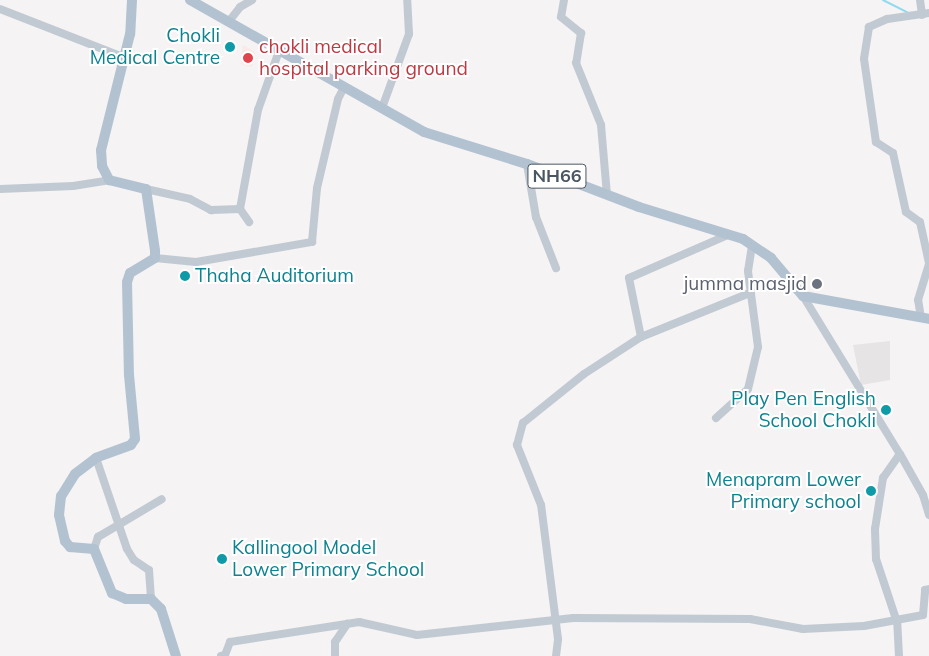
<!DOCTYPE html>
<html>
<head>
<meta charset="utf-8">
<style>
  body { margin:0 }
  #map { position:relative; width:929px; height:656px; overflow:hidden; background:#f5f3f3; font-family:Mulish,sans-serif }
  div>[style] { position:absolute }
  .education>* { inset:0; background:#e6e4e5 }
  .medical>* { inset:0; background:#fce8e6 }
  .stream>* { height:2px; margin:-1px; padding:0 1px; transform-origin:1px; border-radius:1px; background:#90daee }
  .minor>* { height:8px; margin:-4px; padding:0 4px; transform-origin:4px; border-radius:4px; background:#c1cad2 }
  .major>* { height:10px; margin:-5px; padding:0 5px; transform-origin:5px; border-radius:5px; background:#b3c2d1 }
  .dots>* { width:14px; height:14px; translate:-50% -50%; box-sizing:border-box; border:2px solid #fff; border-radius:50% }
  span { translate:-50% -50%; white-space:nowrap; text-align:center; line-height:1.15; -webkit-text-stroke:4px #fff; paint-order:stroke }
  .shield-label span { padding:1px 4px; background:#fff; border:1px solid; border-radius:4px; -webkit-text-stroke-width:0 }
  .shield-label { font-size:18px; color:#4a5661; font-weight:700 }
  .culture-label { font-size:19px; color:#0d838f }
  .right { translate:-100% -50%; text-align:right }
  .left { translate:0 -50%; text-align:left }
  .health-label { font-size:19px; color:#be3a42 }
  .worship-label { font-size:19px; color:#5b616d }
</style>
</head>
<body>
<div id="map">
  <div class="education">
    <div style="clip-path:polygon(890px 341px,890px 380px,861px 385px,853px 345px)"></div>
  </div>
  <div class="medical">
    <div style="clip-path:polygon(243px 45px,255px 52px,252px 67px,241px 64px)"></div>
  </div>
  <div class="stream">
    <div style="left:883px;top:0;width:28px;rotate:27deg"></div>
  </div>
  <div class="minor">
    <div style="left:564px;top:0;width:17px;rotate:100deg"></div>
    <div style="left:561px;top:17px;width:26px;rotate:39deg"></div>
    <div style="left:581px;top:33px;width:30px;rotate:99deg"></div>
    <div style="left:576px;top:63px;width:67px;rotate:68deg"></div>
    <div style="left:601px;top:125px;width:70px;rotate:85.1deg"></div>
    <div style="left:920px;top:0;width:15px;rotate:82deg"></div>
    <div style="left:0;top:9px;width:132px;rotate:21.3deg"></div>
    <div style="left:929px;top:13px;width:42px;rotate:171.9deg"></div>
    <div style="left:887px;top:19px;width:20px;rotate:156deg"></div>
    <div style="left:869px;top:27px;width:32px;rotate:99deg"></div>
    <div style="left:864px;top:59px;width:84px;rotate:81.8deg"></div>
    <div style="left:876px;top:142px;width:20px;rotate:33deg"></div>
    <div style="left:893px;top:153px;width:60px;rotate:77.6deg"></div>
    <div style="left:906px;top:212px;width:17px;rotate:36deg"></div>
    <div style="left:920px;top:222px;width:42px;rotate:77.6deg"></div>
    <div style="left:230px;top:20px;width:16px;rotate:-52deg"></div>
    <div style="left:240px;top:7px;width:14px;rotate:-30deg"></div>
    <div style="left:382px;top:108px;width:79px;rotate:-70deg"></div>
    <div style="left:409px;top:34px;width:34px;rotate:-93deg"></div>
    <div style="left:527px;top:164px;width:54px;rotate:80.4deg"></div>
    <div style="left:536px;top:217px;width:55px;rotate:68.6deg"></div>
    <div style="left:0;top:189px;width:73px;rotate:-2.4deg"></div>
    <div style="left:73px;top:186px;width:36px;rotate:-9deg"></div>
    <div style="left:146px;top:189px;width:45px;rotate:12.8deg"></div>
    <div style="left:190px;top:199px;width:24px;rotate:28deg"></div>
    <div style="left:211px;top:210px;width:29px;rotate:-2deg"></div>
    <div style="left:240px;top:209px;width:101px;rotate:-79.7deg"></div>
    <div style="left:258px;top:110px;width:63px;rotate:-70.4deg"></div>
    <div style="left:240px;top:209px;width:16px;rotate:55deg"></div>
    <div style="left:155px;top:258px;width:41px;rotate:5.6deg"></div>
    <div style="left:196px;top:262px;width:118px;rotate:-9.8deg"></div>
    <div style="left:312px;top:242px;width:54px;rotate:-84.7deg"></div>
    <div style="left:317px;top:188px;width:91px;rotate:-76.7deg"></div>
    <div style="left:338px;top:99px;width:13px;rotate:-63deg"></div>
    <div style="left:803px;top:296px;width:185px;rotate:58.5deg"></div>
    <div style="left:900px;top:454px;width:47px;rotate:60.7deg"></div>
    <div style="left:923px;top:495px;width:21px;rotate:73deg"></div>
    <div style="left:921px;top:318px;width:18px;rotate:-99deg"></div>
    <div style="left:918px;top:300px;width:38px;rotate:-73deg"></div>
    <div style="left:641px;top:337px;width:60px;rotate:-101.5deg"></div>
    <div style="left:629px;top:278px;width:108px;rotate:-23.5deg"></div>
    <div style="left:716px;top:418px;width:43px;rotate:-42.2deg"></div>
    <div style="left:748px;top:389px;width:43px;rotate:-76.6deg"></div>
    <div style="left:758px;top:347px;width:77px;rotate:-97.5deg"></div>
    <div style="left:748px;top:271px;width:26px;rotate:-81deg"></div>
    <div style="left:96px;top:458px;width:96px;rotate:71.2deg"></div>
    <div style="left:127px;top:549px;width:13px;rotate:58deg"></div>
    <div style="left:134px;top:560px;width:18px;rotate:34deg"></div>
    <div style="left:149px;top:570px;width:29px;rotate:86deg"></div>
    <div style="left:94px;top:549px;width:13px;rotate:-72deg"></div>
    <div style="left:98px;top:537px;width:74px;rotate:-30.7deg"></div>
    <div style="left:221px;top:656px;width:4px;rotate:-14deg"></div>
    <div style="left:225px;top:655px;width:14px;rotate:-69deg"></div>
    <div style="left:230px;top:642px;width:131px;rotate:-8.8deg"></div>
    <div style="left:359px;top:622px;width:59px;rotate:12.6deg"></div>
    <div style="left:417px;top:635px;width:157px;rotate:-6.2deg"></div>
    <div style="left:573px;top:618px;width:177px;rotate:0.3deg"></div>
    <div style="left:750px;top:619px;width:54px;rotate:10.7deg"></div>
    <div style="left:803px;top:629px;width:61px;rotate:-2.8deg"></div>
    <div style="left:864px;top:626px;width:60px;rotate:-10.6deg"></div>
    <div style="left:923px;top:615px;width:25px;rotate:-85deg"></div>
    <div style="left:925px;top:590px;width:4px;rotate:-14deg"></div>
    <div style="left:335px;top:656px;width:14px;rotate:-90deg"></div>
    <div style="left:335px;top:642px;width:22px;rotate:-56deg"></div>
    <div style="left:556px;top:656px;width:17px;rotate:-83deg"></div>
    <div style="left:558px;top:639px;width:135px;rotate:-97.2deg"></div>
    <div style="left:541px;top:505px;width:65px;rotate:-111.8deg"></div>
    <div style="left:517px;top:445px;width:23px;rotate:-75deg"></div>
    <div style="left:523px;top:423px;width:78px;rotate:-38.8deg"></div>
    <div style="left:584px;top:374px;width:68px;rotate:-33deg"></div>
    <div style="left:641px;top:337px;width:118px;rotate:-22deg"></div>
    <div style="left:899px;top:656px;width:34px;rotate:-93deg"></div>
    <div style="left:897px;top:622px;width:66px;rotate:-108.4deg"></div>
    <div style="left:876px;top:559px;width:30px;rotate:-92deg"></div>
    <div style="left:875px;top:529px;width:52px;rotate:-81.1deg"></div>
    <div style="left:883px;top:478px;width:29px;rotate:-55deg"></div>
  </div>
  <div class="major">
    <div style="left:132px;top:0;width:34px;rotate:93deg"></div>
    <div style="left:130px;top:34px;width:120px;rotate:104deg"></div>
    <div style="left:101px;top:150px;width:16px;rotate:86deg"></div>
    <div style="left:102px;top:166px;width:16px;rotate:63deg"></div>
    <div style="left:109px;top:180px;width:38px;rotate:14deg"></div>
    <div style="left:146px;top:189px;width:63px;rotate:81.7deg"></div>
    <div style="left:155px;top:251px;width:7px;rotate:90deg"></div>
    <div style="left:155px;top:258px;width:29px;rotate:149deg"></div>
    <div style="left:130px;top:273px;width:9px;rotate:108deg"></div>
    <div style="left:127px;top:282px;width:93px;rotate:88.8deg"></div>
    <div style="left:129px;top:375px;width:64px;rotate:84.6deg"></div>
    <div style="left:135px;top:439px;width:7px;rotate:124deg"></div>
    <div style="left:131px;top:445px;width:37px;rotate:160deg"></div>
    <div style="left:96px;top:458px;width:26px;rotate:143deg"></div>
    <div style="left:75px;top:474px;width:26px;rotate:122deg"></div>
    <div style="left:61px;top:496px;width:19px;rotate:96deg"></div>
    <div style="left:59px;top:515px;width:27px;rotate:77deg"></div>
    <div style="left:65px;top:541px;width:8px;rotate:50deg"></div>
    <div style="left:70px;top:547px;width:24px;rotate:5deg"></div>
    <div style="left:94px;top:549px;width:48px;rotate:67.8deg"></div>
    <div style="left:112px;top:593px;width:15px;rotate:23deg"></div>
    <div style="left:126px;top:599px;width:25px"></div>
    <div style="left:151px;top:599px;width:14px;rotate:45deg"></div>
    <div style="left:161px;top:609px;width:49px;rotate:72.3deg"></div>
    <div style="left:190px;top:0;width:269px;rotate:29.4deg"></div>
    <div style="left:424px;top:132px;width:108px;rotate:17.3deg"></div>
    <div style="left:527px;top:164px;width:120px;rotate:21deg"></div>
    <div style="left:639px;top:207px;width:109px;rotate:17.1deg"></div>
    <div style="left:743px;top:239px;width:34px;rotate:34deg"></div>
    <div style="left:771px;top:258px;width:50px;rotate:49.9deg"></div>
    <div style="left:803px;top:296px;width:128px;rotate:10.3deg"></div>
  </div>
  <div class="dots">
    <div style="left:230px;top:47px;background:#0f9aa8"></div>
    <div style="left:248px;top:58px;background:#e0444e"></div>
    <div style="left:185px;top:276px;background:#0f9aa8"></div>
    <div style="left:817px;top:284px;background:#6b7280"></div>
    <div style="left:886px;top:410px;background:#0f9aa8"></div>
    <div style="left:871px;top:491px;background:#0f9aa8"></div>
    <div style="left:222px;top:559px;background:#0f9aa8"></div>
  </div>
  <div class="shield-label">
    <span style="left:557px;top:176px">NH66</span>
  </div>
  <div class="culture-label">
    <span class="right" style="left:220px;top:47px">Chokli<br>Medical Centre</span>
    <span class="left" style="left:195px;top:276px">Thaha Auditorium</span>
    <span class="right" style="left:876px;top:410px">Play Pen English<br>School Chokli</span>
    <span class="right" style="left:861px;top:491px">Menapram Lower<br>Primary school</span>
    <span class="left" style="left:232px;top:559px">Kallingool Model<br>Lower Primary School</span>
  </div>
  <div class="health-label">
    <span class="left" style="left:259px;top:58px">chokli medical<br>hospital parking ground</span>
  </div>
  <div class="worship-label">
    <span class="right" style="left:807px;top:284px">jumma masjid</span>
  </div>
</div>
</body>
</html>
